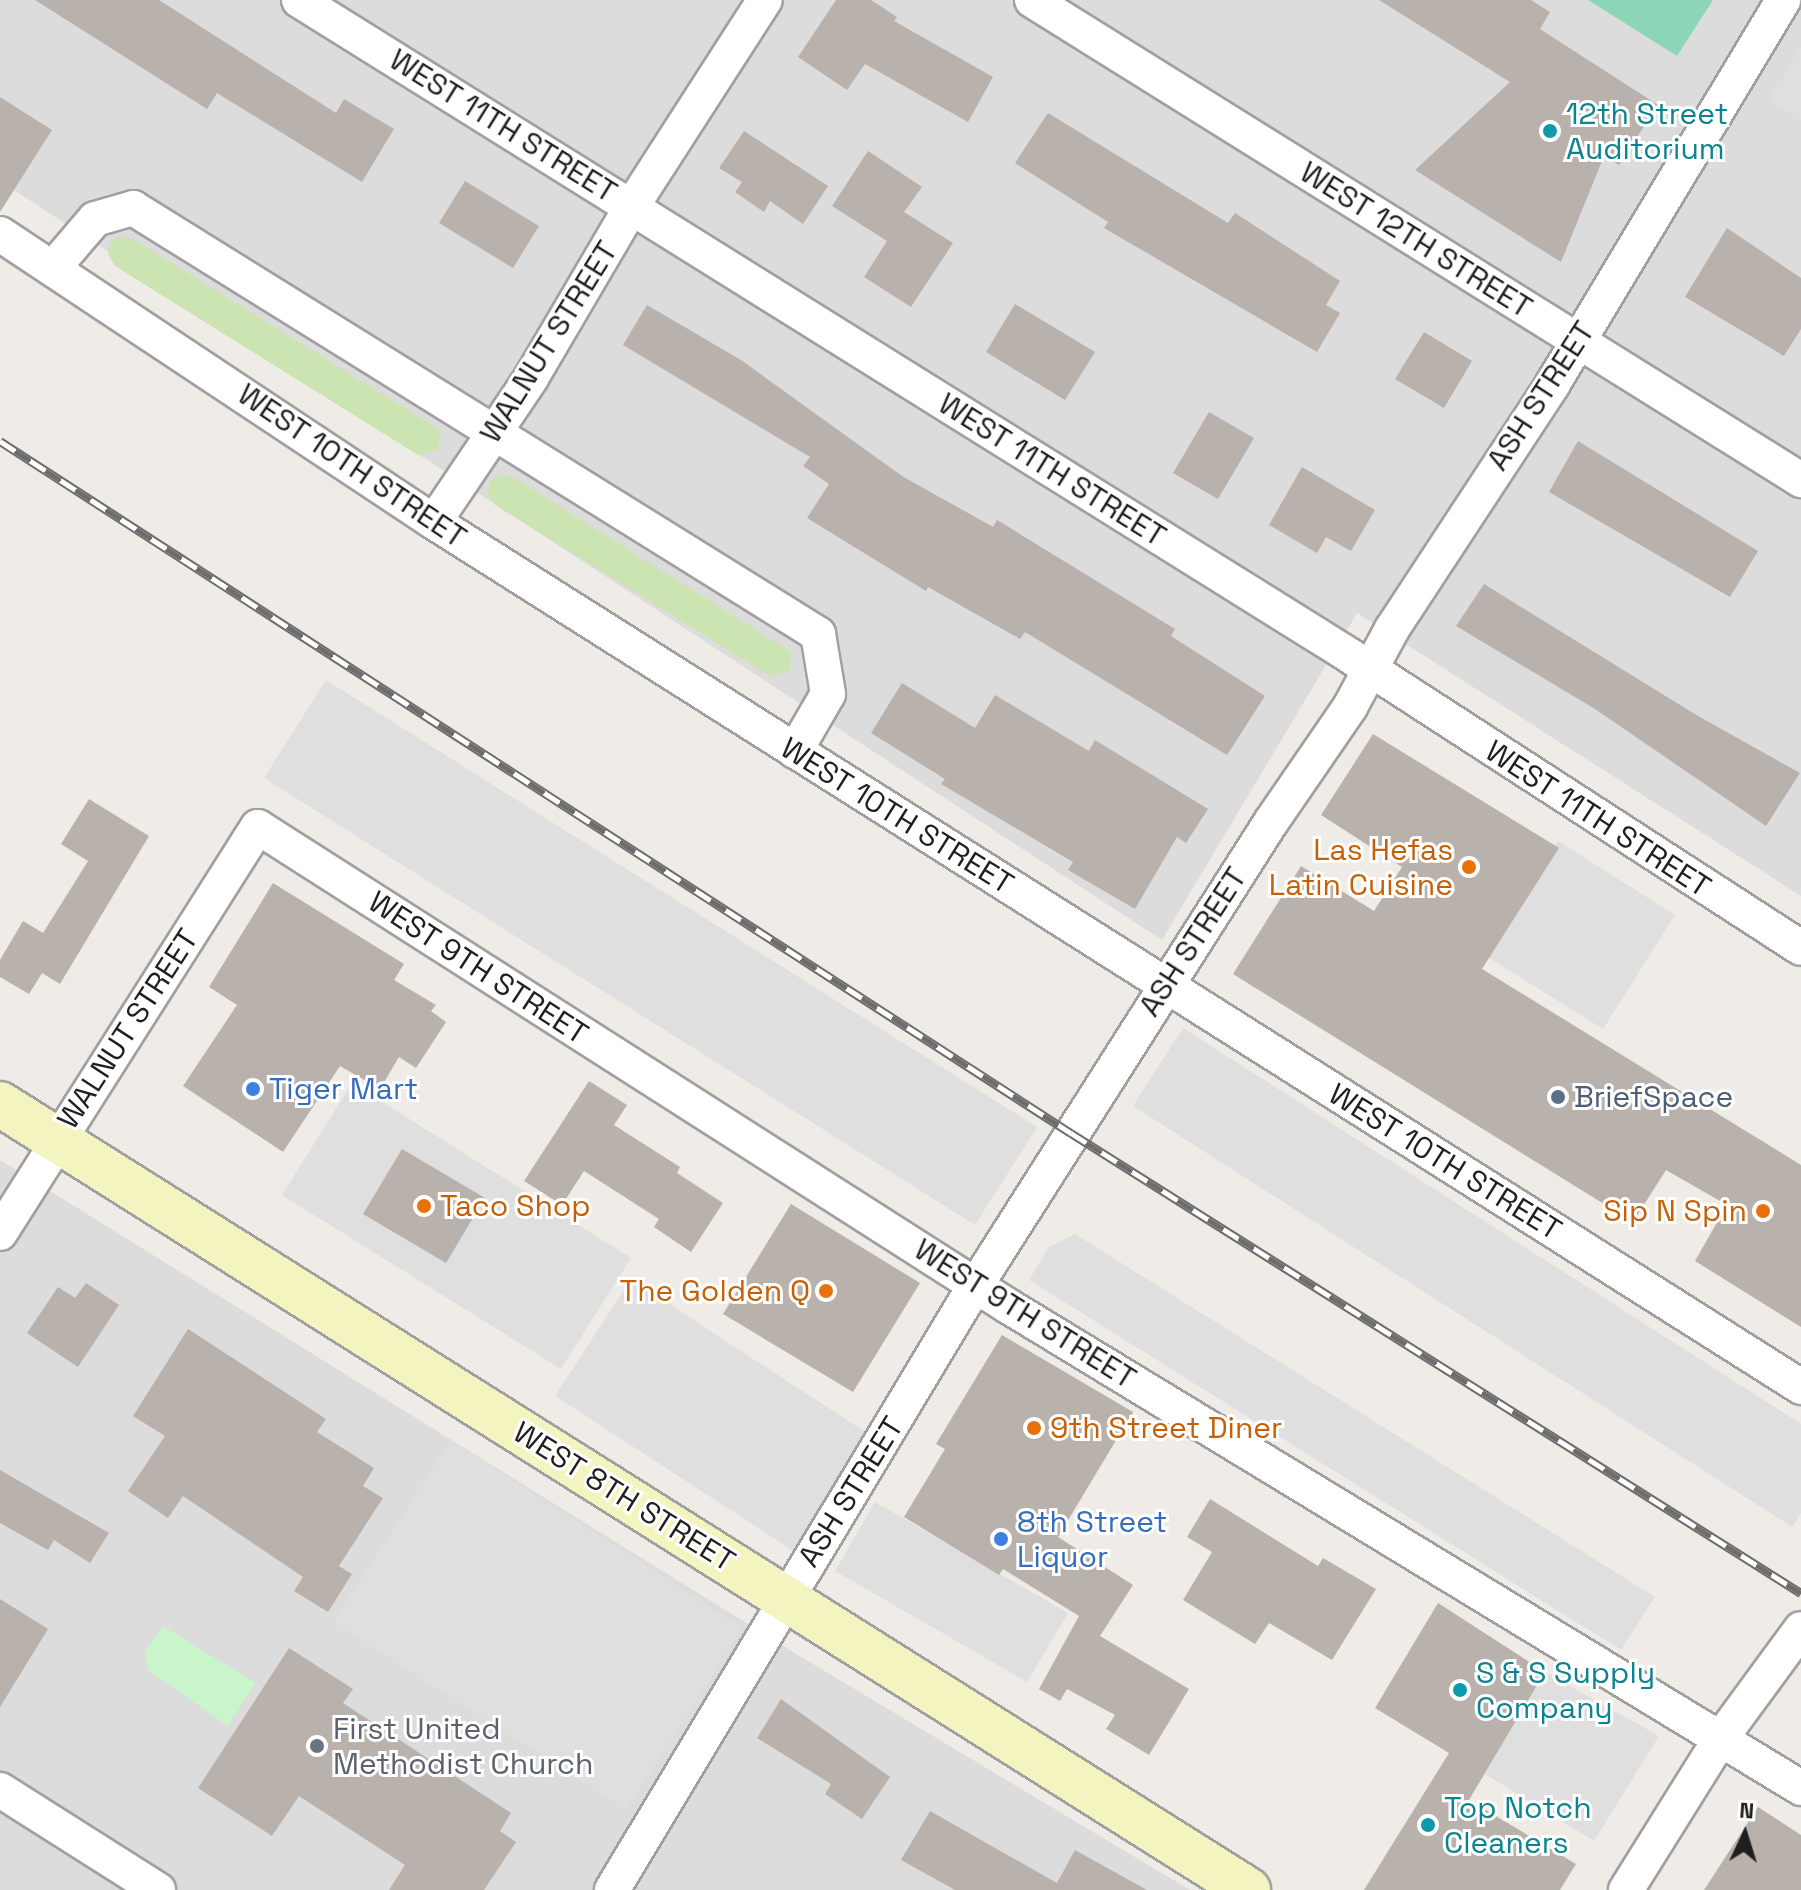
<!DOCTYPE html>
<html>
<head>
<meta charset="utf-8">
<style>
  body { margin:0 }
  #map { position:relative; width:1801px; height:1890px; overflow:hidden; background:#efece7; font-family:"Space Grotesk",sans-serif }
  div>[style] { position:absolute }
  .residential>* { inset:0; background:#dddcdc }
  .grass>* { inset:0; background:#cce4b2 }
  .park>* { inset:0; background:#c8f5ca }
  .pitch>* { inset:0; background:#8cd6b7 }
  .parking>* { inset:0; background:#dfdfdf }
  .building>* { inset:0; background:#b8b1ac }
  .roads { filter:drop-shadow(2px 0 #a0a0a0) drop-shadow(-2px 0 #a0a0a0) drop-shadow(0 2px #a0a0a0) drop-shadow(0 -2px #a0a0a0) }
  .minor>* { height:34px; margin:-17px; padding:0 17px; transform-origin:17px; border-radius:17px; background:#fff }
  .secondary>* { height:44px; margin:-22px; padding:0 22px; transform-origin:22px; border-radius:22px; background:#f3f4c0 }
  .rail>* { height:9px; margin-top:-4.5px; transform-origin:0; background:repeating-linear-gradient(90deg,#fff 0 18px,#6d6d6d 0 36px); box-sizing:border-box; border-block:2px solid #6d6d6d }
  .dots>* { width:22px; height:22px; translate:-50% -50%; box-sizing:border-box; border:4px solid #fff; border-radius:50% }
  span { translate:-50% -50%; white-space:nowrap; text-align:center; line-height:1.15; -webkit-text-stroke:6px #fff; paint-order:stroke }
  .culture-label { font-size:30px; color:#0d838f }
  .left { translate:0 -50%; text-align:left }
  .street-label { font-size:30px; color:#1f1f1f }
  .food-label { font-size:30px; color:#c56008 }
  .right { translate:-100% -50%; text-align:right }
  .shop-label { font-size:30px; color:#366cbe }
  .service-label { font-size:30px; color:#4e5e75 }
  .worship-label { font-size:30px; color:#5b616d }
  .north { position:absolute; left:1705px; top:1794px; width:80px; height:80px; -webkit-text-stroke:6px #fff; paint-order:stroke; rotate:4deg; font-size:22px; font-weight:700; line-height:32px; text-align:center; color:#1f1f1f }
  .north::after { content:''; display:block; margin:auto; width:28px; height:36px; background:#1f1f1f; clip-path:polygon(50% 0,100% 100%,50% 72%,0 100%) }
</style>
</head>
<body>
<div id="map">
  <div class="residential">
    <div style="clip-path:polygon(0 0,1801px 0,1801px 896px,1357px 613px,1162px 940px,0 181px)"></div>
    <div style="clip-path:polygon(0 1160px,798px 1655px,1190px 1890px,0 1890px)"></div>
  </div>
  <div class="grass">
    <div style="clip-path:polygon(121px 236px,133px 239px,440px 430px,438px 449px,418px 455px,115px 266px,108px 254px,112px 240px)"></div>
    <div style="clip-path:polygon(501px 475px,513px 477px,791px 652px,790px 671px,770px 676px,495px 505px,487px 493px,491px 479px)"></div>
  </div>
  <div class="park">
    <div style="clip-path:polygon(163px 1626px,255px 1683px,228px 1726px,149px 1671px,145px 1652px)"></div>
  </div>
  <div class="pitch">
    <div style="clip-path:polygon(1588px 0,1713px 0,1677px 56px)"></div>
  </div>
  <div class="parking">
    <div style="clip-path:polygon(1801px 46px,1801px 121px,1768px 100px)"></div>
    <div style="clip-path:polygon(326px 680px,1037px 1127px,975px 1225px,264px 778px)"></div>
    <div style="clip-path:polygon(1558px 841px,1675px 915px,1603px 1029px,1486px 956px)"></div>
    <div style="clip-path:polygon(1183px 1028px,1801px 1424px,1801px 1513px,1792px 1527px,1133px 1106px)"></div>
    <div style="clip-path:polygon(352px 1083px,631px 1258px,561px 1369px,282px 1195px)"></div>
    <div style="clip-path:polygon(1075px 1234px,1655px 1597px,1621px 1650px,1029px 1280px,1049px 1247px)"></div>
    <div style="clip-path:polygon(631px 1279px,879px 1441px,803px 1557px,555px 1396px)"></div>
    <div style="clip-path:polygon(451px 1440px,743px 1628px,626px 1810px,333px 1622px)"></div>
    <div style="clip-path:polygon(875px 1502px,1068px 1613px,1027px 1682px,835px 1571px)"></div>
    <div style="clip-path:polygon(1545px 1672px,1659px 1736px,1594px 1841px,1485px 1774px)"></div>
  </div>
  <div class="building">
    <div style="clip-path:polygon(35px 0,159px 0,336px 113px,344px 99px,394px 129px,362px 182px,217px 93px,207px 109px)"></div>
    <div style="clip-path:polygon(836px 0,871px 0,897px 17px,894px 21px,993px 77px,968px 122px,865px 64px,847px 90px,798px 57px)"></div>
    <div style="clip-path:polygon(1379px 0,1531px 0,1550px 12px,1540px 29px,1658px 105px,1619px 165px,1604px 156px,1561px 262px,1415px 170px,1510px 82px)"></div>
    <div style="clip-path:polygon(0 97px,52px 130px,0 212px)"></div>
    <div style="clip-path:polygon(1048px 113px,1228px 223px,1235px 213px,1340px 281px,1326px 305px,1340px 313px,1317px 352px,1104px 228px,1108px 222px,1015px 163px)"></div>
    <div style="clip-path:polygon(744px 131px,828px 186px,803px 224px,770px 201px,764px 212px,735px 192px,742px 182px,719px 168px)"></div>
    <div style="clip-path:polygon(868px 151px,922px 187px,904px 212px,953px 243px,911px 307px,864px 277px,887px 241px,832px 206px)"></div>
    <div style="clip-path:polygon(465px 181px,539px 226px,513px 268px,439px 223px)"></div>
    <div style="clip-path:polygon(1727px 228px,1801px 278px,1801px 329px,1784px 356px,1685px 297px)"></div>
    <div style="clip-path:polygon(1015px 304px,1095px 352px,1065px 400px,986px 352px)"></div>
    <div style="clip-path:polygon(647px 305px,741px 360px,902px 476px,993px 527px,997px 520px,1175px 629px,1171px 636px,1265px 696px,1227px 755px,1025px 632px,1020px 639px,928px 587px,926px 591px,807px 518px,829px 484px,803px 466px,810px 457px,623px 345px)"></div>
    <div style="clip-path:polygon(1424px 332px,1472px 361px,1444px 408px,1395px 379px)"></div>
    <div style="clip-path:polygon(1209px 412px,1254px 438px,1218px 499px,1173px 473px)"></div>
    <div style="clip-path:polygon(1578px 441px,1758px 551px,1730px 597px,1549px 492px)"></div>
    <div style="clip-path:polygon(1302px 467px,1375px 510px,1351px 551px,1326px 537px,1317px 553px,1269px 525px)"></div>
    <div style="clip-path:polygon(1484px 584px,1698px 716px,1800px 773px,1766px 826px,1595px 709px,1456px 626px)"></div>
    <div style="clip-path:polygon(902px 683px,975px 728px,995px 695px,1089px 751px,1095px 740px,1208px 809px,1186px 843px,1177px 837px,1135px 909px,1068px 870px,1073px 862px,941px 784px,945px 779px,871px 733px)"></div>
    <div style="clip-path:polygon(1373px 734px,1559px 848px,1482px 969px,1801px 1165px,1801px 1327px,1695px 1261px,1727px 1205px,1666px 1170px,1633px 1222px,1233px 974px,1301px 866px,1374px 911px,1402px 867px,1321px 815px)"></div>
    <div style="clip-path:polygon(89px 799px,149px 836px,60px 984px,42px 973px,29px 994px,0 977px,0 960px,23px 921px,43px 933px,88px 861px,61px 844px)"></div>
    <div style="clip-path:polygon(273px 883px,404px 964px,394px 980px,436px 1005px,431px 1011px,446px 1022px,416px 1068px,399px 1057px,380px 1089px,340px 1066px,283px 1152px,183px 1086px,237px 1005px,209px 987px)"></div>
    <div style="clip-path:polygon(589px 1081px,627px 1105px,614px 1125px,680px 1167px,677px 1173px,723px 1203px,691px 1252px,654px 1227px,659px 1219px,584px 1171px,562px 1205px,524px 1181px)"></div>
    <div style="clip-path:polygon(402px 1149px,485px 1198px,446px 1263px,363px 1214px)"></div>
    <div style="clip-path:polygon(791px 1204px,920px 1283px,853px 1392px,723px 1314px)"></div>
    <div style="clip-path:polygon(86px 1283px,119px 1305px,78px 1367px,27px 1333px,58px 1287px,75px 1298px)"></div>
    <div style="clip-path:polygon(188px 1329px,326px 1419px,317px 1432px,374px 1468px,363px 1486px,383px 1498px,339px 1566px,352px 1574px,328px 1612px,294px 1591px,303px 1577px,183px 1496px,168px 1518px,128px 1491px,165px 1436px,133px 1416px)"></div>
    <div style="clip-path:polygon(1002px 1335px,1133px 1412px,1058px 1537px,1133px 1585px,1100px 1636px,1189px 1689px,1149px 1755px,1106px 1729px,1115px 1715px,1067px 1689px,1060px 1701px,1039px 1689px,1079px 1616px,1003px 1569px,999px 1575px,904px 1517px,945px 1449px,936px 1444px)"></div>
    <div style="clip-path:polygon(0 1470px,109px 1533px,90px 1563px,54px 1540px,48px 1550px,0 1523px)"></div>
    <div style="clip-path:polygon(1210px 1499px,1318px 1566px,1323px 1558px,1376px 1589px,1332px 1660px,1269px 1623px,1255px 1644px,1183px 1600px,1212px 1552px,1187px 1537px)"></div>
    <div style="clip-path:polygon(0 1599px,48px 1629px,0 1707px)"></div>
    <div style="clip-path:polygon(1438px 1603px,1545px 1672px,1469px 1800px,1576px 1864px,1560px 1890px,1364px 1890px,1449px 1753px,1375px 1708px)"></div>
    <div style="clip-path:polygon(289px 1648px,353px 1689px,343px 1703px,511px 1813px,500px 1831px,516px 1842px,484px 1890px,389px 1890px,405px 1865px,299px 1796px,272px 1836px,198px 1788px)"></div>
    <div style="clip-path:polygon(781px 1699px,890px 1777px,862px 1819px,825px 1794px,831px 1784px,757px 1738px)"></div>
    <div style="clip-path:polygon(1758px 1807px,1801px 1835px,1801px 1890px,1704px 1890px)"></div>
    <div style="clip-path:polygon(930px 1811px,1057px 1883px,1075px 1850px,1147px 1890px,955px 1890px,901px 1860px)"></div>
  </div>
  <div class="roads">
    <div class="minor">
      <div style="left:299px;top:0;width:1232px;rotate:31.96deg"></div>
      <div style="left:1344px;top:652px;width:544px;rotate:32.93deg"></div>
      <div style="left:1032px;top:0;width:907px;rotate:31.97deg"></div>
      <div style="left:0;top:234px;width:521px;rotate:33.57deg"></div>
      <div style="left:434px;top:522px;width:1618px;rotate:32.32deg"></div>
      <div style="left:54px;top:267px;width:63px;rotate:-49.5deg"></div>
      <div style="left:95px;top:219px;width:40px;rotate:-16deg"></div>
      <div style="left:133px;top:208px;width:807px;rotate:31.88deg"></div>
      <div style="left:818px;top:634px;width:61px;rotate:80.5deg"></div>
      <div style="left:828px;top:694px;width:66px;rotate:120.1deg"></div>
      <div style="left:434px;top:522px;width:174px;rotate:-56deg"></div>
      <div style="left:531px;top:378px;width:199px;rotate:-59.6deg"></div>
      <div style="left:632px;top:206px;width:245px;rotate:-57.2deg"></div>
      <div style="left:0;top:1233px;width:481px;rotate:-57.6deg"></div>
      <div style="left:258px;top:827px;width:890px;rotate:32.57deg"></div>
      <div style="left:1008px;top:1306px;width:928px;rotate:31.29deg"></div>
      <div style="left:0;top:1790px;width:187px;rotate:32.3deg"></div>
      <div style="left:612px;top:1890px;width:684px;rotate:-59.01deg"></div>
      <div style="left:964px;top:1304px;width:571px;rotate:-57.51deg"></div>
      <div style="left:1271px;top:822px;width:140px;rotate:-55.5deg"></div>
      <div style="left:1350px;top:707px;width:89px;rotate:-61.7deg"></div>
      <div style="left:1392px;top:629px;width:292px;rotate:-56.7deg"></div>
      <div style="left:1552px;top:385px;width:449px;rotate:-59deg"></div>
      <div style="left:1626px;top:1890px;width:179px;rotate:-58deg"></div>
      <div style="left:1721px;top:1738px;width:135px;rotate:-53.7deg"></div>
    </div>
    <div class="secondary">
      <div style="left:0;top:1104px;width:1475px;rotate:32.2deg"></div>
    </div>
  </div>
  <div class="rail">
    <div style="left:0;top:441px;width:1275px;rotate:32.87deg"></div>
    <div style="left:1071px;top:1133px;width:863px;rotate:32.22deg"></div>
  </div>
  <div class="dots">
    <div style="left:1550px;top:131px;background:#0f9aa8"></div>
    <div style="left:1469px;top:867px;background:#e8710a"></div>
    <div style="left:253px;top:1089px;background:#3f7fe0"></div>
    <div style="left:1558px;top:1097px;background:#5c6f8a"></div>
    <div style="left:424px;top:1206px;background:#e8710a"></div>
    <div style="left:1763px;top:1211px;background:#e8710a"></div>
    <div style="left:826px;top:1291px;background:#e8710a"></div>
    <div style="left:1034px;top:1428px;background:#e8710a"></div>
    <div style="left:1001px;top:1539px;background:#3f7fe0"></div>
    <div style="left:1460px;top:1690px;background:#0f9aa8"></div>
    <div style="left:317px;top:1746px;background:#6b7280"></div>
    <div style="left:1428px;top:1825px;background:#0f9aa8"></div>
  </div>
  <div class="culture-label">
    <span class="left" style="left:1566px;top:131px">12th Street<br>Auditorium</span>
    <span class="left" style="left:1476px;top:1690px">S &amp; S Supply<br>Company</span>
    <span class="left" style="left:1444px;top:1825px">Top Notch<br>Cleaners</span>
  </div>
  <div class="street-label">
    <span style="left:503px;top:126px;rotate:32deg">WEST 11TH STREET</span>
    <span style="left:1416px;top:240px;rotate:32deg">WEST 12TH STREET</span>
    <span style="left:549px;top:342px;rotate:-58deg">WALNUT STREET</span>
    <span style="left:1541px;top:396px;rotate:-57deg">ASH STREET</span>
    <span style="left:352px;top:466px;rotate:34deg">WEST 10TH STREET</span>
    <span style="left:1052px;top:470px;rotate:32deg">WEST 11TH STREET</span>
    <span style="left:897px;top:816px;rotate:32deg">WEST 10TH STREET</span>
    <span style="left:1598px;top:819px;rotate:33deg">WEST 11TH STREET</span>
    <span style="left:1193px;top:942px;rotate:-57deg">ASH STREET</span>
    <span style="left:478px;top:968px;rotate:33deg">WEST 9TH STREET</span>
    <span style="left:128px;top:1029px;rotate:-57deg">WALNUT STREET</span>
    <span style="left:1445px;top:1162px;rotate:32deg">WEST 10TH STREET</span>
    <span style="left:1025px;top:1314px;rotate:32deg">WEST 9TH STREET</span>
    <span style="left:851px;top:1492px;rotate:-58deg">ASH STREET</span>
    <span style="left:624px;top:1497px;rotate:32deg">WEST 8TH STREET</span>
  </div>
  <div class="food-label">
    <span class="right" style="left:1453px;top:867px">Las Hefas<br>Latin Cuisine</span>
    <span class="left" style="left:440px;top:1206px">Taco Shop</span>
    <span class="right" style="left:1747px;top:1211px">Sip N Spin</span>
    <span class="right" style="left:810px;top:1291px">The Golden Q</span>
    <span class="left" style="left:1050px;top:1428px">9th Street Diner</span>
  </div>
  <div class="shop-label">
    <span class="left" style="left:269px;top:1089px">Tiger Mart</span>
    <span class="left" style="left:1017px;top:1539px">8th Street<br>Liquor</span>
  </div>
  <div class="service-label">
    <span class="left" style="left:1574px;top:1097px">BriefSpace</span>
  </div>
  <div class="worship-label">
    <span class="left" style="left:333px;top:1746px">First United<br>Methodist Church</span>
  </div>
  <div class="north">N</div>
</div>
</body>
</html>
